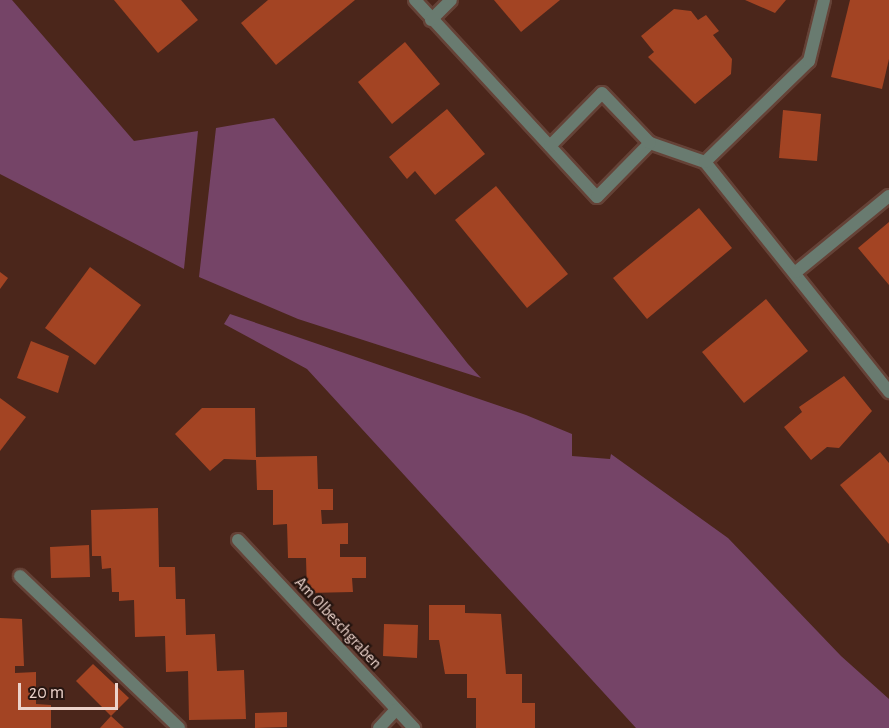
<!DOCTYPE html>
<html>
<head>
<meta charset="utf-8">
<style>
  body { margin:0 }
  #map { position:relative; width:889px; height:728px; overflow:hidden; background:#4b261b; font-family:"Alegreya Sans",sans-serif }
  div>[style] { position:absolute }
  .green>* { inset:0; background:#754467 }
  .building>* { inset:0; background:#a34423 }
  .roads { filter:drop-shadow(2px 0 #654237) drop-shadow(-2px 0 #654237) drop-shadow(0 2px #654237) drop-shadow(0 -2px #654237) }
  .street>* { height:12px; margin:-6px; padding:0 6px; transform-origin:6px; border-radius:6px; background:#697b70 }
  span { translate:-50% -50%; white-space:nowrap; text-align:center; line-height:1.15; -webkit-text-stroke:4.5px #261510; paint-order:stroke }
  .street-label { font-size:16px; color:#ecd3cb }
  .scale { position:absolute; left:18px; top:683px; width:100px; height:27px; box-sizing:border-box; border:3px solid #ecd3cb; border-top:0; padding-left:8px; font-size:18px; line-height:21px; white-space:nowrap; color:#ecd3cb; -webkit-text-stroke:4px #261510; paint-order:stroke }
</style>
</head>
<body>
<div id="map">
  <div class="green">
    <div style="clip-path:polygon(0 0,12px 0,134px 141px,198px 131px,184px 269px,0 174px)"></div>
    <div style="clip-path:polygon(274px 118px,468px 364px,481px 378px,298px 319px,199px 277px,216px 128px)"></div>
    <div style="clip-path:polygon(230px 314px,526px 415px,572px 434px,572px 456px,610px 459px,611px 454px,728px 538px,841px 656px,889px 699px,889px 728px,636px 728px,307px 369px,224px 324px)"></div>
  </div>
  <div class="building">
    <div style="clip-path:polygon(114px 0,181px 0,198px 20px,158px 53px)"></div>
    <div style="clip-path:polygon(268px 0,355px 0,276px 65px,241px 23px)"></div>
    <div style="clip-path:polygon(494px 0,560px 0,521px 32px)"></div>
    <div style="clip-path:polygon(745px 0,786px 0,775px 13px)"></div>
    <div style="clip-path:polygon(850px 0,889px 0,889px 59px,882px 89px,831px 77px)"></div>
    <div style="clip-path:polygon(674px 9px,691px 11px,698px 20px,706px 15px,719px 31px,713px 35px,732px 59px,731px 74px,695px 104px,648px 57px,654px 52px,641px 36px)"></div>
    <div style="clip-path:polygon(405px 42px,440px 84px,392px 124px,358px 82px)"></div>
    <div style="clip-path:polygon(447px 109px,485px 154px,435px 195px,415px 171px,407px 179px,389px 157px)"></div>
    <div style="clip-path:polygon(783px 110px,821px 114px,817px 161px,779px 158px)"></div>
    <div style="clip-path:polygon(496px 186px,568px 274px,527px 308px,455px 220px)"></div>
    <div style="clip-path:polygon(699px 208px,732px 248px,647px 319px,613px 278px)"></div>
    <div style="clip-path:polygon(889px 222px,889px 285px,858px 248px)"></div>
    <div style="clip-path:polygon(90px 267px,141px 305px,95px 365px,45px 328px)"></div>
    <div style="clip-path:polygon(0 272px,8px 278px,0 289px)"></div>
    <div style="clip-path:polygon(766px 299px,808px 351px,744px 403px,702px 352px)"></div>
    <div style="clip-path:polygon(31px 341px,69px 356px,58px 393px,17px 378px)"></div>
    <div style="clip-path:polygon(844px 376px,872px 411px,839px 448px,827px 447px,811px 460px,784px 427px,802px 412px,799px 407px)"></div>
    <div style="clip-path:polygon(0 398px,26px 417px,0 451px)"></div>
    <div style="clip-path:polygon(202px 408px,255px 408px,256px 457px,317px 456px,318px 489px,333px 489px,333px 510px,321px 510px,322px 524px,348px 523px,348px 544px,340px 544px,340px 557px,366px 557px,366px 578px,352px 578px,353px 592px,307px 593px,306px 558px,288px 558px,287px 524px,273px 525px,273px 490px,257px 490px,256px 460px,224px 459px,210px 471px,175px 434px)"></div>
    <div style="clip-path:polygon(880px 452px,889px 463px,889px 544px,840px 485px)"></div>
    <div style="clip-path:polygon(158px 508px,159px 567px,175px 567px,176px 599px,185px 599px,186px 635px,215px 634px,217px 671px,244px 670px,246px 719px,189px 720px,188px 671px,166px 672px,165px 636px,135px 637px,134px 600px,119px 601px,119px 592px,112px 592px,111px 568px,102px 569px,101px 556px,92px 556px,91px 510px)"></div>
    <div style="clip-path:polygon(89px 545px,90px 577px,51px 578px,50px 547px)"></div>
    <div style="clip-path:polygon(429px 605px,465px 605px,465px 613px,501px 614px,506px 674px,522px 674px,522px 703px,535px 703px,535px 728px,476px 728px,476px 698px,467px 698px,467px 674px,445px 674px,439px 640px,429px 640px)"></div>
    <div style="clip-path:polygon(0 618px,22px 619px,24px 666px,15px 666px,15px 673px,36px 672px,36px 704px,51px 705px,51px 728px,0 728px)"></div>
    <div style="clip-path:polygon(384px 624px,418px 625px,417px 658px,383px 656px)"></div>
    <div style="clip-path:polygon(93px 664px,129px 698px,111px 716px,76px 681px)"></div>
    <div style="clip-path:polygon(287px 712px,287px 727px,255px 728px,255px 713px)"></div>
    <div style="clip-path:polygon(111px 716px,124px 728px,100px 728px)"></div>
  </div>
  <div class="roads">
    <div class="street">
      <div style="left:415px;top:0;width:268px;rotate:47.3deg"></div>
      <div style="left:597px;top:197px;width:76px;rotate:-45.5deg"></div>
      <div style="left:650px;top:143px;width:58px;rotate:19.1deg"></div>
      <div style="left:705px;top:162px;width:295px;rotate:51.3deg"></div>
      <div style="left:431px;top:20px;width:28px;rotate:-45deg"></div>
      <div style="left:550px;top:146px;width:74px;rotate:-45.5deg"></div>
      <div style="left:602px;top:93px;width:69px;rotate:46.2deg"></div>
      <div style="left:705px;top:162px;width:145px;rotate:-44.2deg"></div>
      <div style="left:809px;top:61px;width:63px;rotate:-76.2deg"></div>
      <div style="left:796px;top:272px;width:120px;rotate:-39.3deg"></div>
      <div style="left:238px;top:540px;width:258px;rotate:46.9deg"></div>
      <div style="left:20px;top:576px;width:220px;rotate:43.7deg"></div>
      <div style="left:379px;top:728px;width:25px;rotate:-47deg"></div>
    </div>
  </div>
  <div class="street-label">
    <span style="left:338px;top:623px;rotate:47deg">Am Olbeschgraben</span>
  </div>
  <div class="scale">20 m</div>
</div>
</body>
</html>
